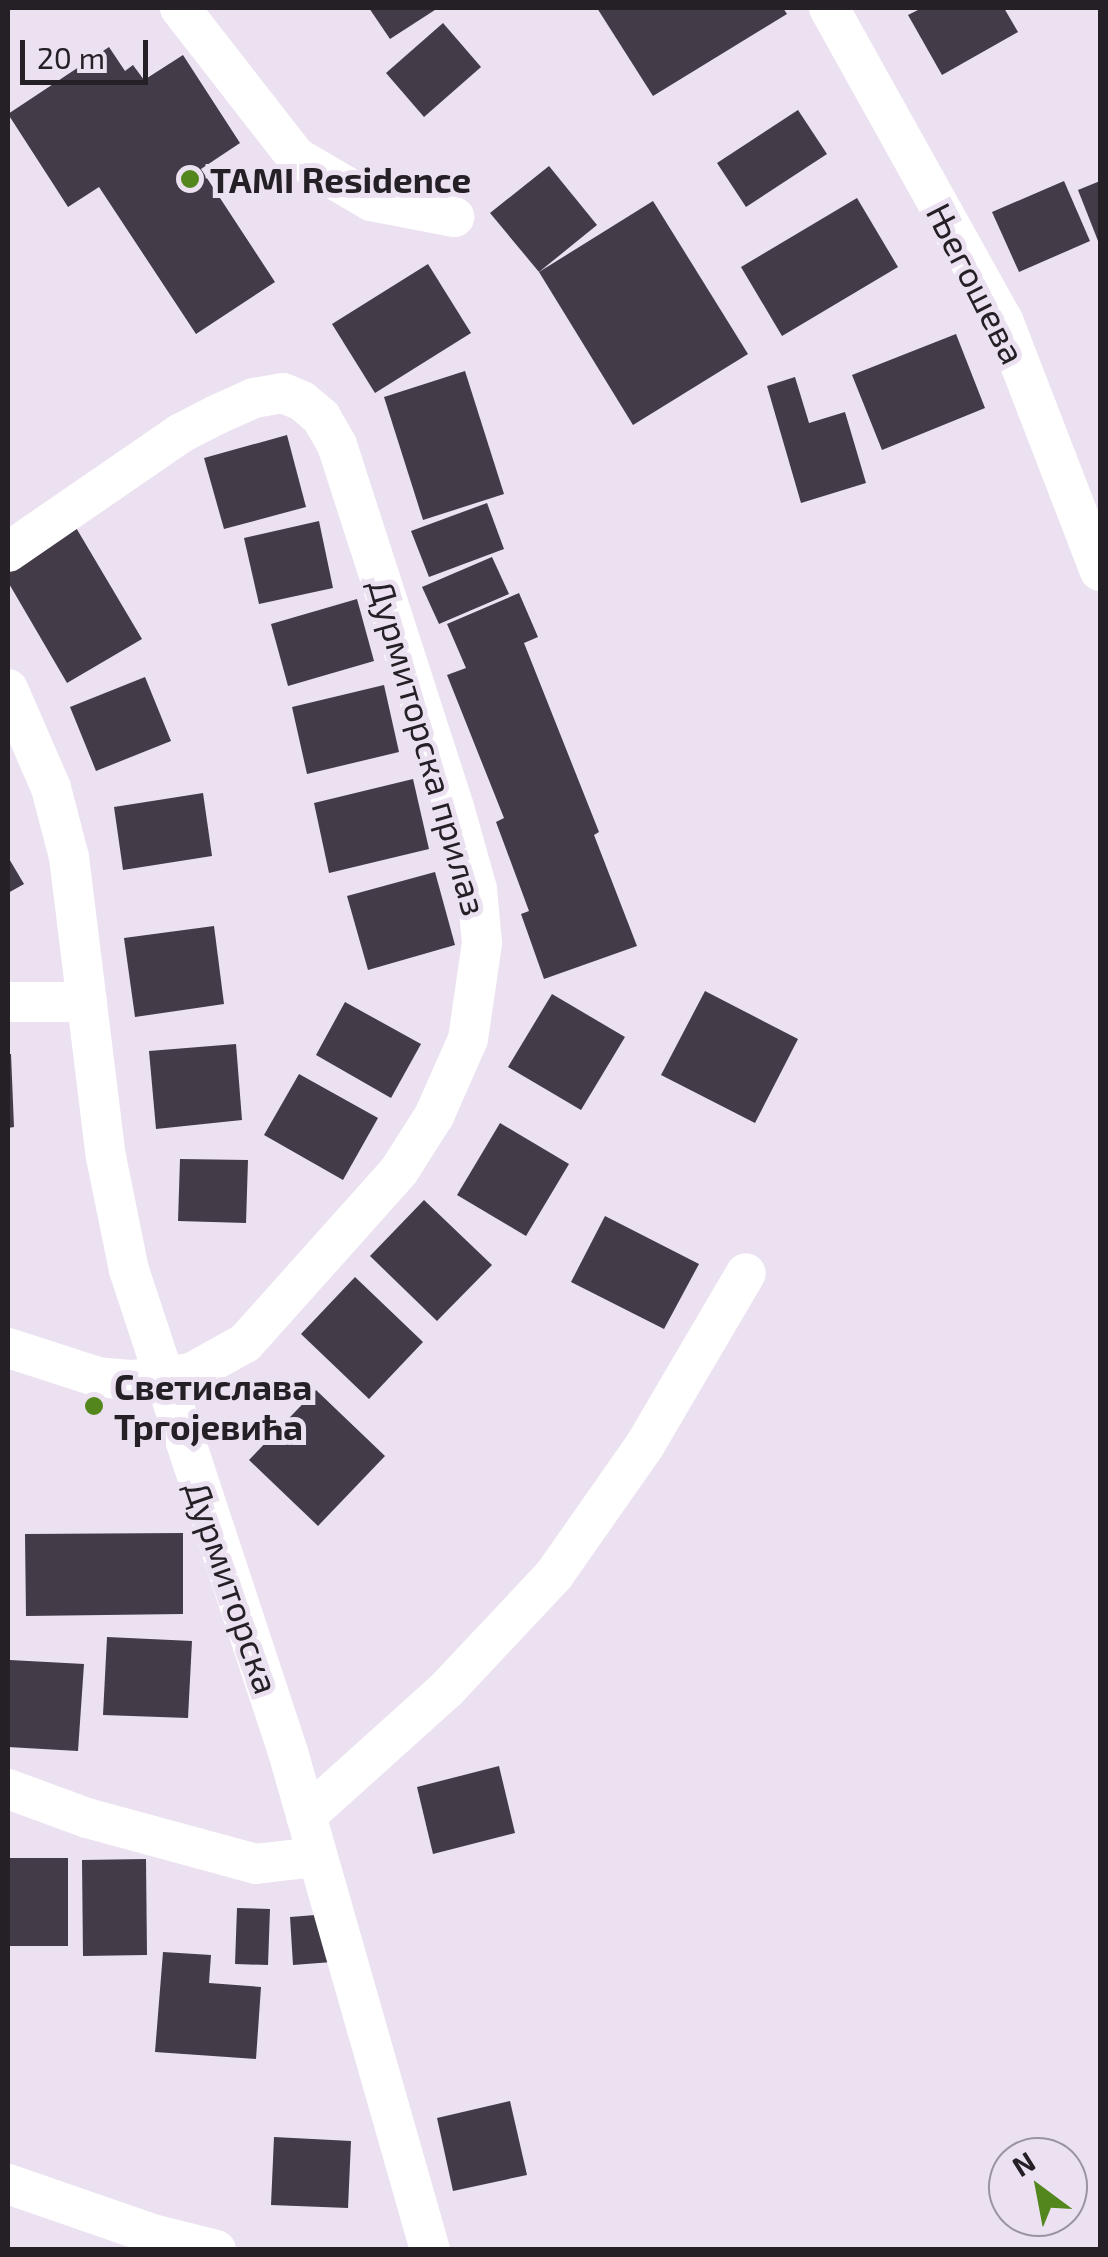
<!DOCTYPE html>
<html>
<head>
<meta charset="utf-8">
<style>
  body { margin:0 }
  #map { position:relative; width:1108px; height:2257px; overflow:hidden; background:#ebe1f1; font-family:"Exo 2",sans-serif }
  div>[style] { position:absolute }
  .building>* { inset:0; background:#433b48 }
  .minor>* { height:40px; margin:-20px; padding:0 20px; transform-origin:20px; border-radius:20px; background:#fff }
  .dots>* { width:28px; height:28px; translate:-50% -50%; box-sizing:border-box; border:5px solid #ebe1f1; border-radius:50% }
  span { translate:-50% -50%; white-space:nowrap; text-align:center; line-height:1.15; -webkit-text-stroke:10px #ebe1f1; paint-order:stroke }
  .poi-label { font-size:35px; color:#242026; font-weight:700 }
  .left { translate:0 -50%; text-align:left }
  .street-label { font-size:35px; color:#242026 }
  .frame { position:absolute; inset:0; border:10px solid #242026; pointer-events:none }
  .north { position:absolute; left:988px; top:2137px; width:100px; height:100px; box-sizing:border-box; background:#ebe1f1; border:2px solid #9b94a0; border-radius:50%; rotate:328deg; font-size:28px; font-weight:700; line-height:40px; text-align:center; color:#242026 }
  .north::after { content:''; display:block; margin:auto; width:35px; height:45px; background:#53861d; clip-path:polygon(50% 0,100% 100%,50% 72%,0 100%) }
  .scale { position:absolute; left:20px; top:40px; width:128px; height:45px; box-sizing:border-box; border:5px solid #242026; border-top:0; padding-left:12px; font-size:30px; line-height:35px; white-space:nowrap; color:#242026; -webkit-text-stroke:8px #ebe1f1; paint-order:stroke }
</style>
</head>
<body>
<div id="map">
  <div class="building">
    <div style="clip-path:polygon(369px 8px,438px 8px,390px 39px)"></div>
    <div style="clip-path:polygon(597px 8px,783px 8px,787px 14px,653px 96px)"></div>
    <div style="clip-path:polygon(922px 8px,1004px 8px,1018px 32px,942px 75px,908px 15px)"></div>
    <div style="clip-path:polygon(443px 23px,481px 67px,424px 117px,386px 73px)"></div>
    <div style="clip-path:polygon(109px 47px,125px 71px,133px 65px,144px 80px,183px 55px,240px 143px,201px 169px,275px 282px,196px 334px,99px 187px,68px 207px,8px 114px)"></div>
    <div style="clip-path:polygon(798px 110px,827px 154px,746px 207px,717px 163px)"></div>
    <div style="clip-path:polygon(549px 166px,597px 225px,539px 272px,490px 213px)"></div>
    <div style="clip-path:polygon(1064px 181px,1090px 241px,1019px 272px,992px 212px)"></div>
    <div style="clip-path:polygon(1100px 181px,1100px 246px,1078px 190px)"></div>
    <div style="clip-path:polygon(857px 198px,898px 267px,782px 336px,741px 267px)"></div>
    <div style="clip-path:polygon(653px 201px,748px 354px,633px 425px,539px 272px)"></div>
    <div style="clip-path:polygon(428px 264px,471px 333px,375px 393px,332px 324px)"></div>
    <div style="clip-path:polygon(956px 334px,985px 408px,882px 450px,852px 375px)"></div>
    <div style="clip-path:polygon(465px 371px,504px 494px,423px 520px,384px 397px)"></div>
    <div style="clip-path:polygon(795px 377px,809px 423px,845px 412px,866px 483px,801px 503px,767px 386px)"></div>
    <div style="clip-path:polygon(287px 435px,306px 507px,224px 529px,204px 458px)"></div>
    <div style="clip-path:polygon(487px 503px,504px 549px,429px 577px,411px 531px)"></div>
    <div style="clip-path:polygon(319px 521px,333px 588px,259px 604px,244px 538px)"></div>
    <div style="clip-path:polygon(75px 526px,142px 639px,67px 683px,8px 582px,8px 566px)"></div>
    <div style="clip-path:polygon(492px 557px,509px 594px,439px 624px,422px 587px)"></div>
    <div style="clip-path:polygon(519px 593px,538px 637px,524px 643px,599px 832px,594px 835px,637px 946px,544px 979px,521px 914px,529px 911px,496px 822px,504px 818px,447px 675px,466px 668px,447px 624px)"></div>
    <div style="clip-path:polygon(357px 599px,374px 661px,288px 686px,271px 624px)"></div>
    <div style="clip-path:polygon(145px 677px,171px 741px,96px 771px,70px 707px)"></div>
    <div style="clip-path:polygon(384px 685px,399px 752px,307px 774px,292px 707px)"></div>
    <div style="clip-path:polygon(413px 779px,429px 849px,329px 873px,314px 803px)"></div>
    <div style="clip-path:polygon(203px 793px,212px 856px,123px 870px,114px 807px)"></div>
    <div style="clip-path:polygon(8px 857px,24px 884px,8px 893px)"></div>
    <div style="clip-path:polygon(435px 872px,455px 945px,368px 970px,347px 896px)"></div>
    <div style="clip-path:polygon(214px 926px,224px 1004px,135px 1017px,124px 938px)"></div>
    <div style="clip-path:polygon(705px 991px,798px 1039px,755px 1123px,661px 1075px)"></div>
    <div style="clip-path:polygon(552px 994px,625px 1037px,581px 1110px,508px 1067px)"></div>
    <div style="clip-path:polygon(345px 1002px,421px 1044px,391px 1098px,316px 1055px)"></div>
    <div style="clip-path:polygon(236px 1044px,242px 1120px,156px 1129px,149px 1051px)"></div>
    <div style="clip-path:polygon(8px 1054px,11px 1054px,14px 1127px,8px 1128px)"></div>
    <div style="clip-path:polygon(299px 1074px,378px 1118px,343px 1180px,264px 1135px)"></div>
    <div style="clip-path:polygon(500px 1123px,569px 1164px,526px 1236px,457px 1195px)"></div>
    <div style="clip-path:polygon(180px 1159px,248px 1160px,246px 1223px,178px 1221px)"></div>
    <div style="clip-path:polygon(424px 1200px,492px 1265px,437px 1321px,370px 1256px)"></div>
    <div style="clip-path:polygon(605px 1216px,699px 1264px,664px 1329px,571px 1282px)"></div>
    <div style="clip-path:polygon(355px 1277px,423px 1342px,369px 1399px,301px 1334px)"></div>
    <div style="clip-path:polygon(316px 1390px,385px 1456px,318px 1526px,249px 1460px)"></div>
    <div style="clip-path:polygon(183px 1533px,183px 1614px,26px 1616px,25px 1534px)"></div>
    <div style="clip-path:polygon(107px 1637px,192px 1641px,188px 1718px,103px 1715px)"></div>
    <div style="clip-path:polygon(10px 1660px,84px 1664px,78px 1751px,8px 1747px)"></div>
    <div style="clip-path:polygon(499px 1766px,515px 1833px,433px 1854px,417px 1787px)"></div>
    <div style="clip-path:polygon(8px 1858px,68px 1858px,68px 1946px,8px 1946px)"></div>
    <div style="clip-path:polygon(146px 1859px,147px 1955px,83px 1956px,82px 1860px)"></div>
    <div style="clip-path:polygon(237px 1908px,270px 1909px,268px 1965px,235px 1964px)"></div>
    <div style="clip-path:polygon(328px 1914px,332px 1962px,293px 1965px,290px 1917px)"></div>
    <div style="clip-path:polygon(163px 1952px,211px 1955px,209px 1983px,261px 1987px,256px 2059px,155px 2052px)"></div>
    <div style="clip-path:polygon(510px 2101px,527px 2175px,453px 2191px,437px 2118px)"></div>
    <div style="clip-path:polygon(274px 2137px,351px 2141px,348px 2208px,271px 2205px)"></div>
  </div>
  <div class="minor">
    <div style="left:180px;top:8px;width:189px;rotate:52.1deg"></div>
    <div style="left:296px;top:157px;width:87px;rotate:30.4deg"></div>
    <div style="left:371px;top:201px;width:85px;rotate:10.9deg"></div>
    <div style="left:829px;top:8px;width:357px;rotate:60.9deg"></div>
    <div style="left:1003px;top:320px;width:269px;rotate:68.9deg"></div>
    <div style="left:8px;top:552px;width:210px;rotate:-34.5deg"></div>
    <div style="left:181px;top:433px;width:39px;rotate:-27deg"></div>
    <div style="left:216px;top:415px;width:42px;rotate:-24.1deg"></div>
    <div style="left:254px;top:398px;width:29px;rotate:-10deg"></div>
    <div style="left:283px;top:393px;width:21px;rotate:23deg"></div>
    <div style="left:302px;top:401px;width:25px;rotate:40deg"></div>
    <div style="left:321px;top:417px;width:32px;rotate:60deg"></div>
    <div style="left:337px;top:445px;width:380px;rotate:72.1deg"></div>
    <div style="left:454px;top:807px;width:85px;rotate:74.3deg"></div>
    <div style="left:477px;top:889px;width:54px;rotate:84.7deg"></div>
    <div style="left:482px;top:943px;width:97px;rotate:98.3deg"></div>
    <div style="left:468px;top:1039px;width:84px;rotate:113.8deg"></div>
    <div style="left:434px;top:1116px;width:65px;rotate:122.5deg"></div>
    <div style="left:399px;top:1171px;width:231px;rotate:131.8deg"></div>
    <div style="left:245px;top:1343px;width:62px;rotate:150.9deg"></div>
    <div style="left:191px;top:1373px;width:60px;rotate:173.3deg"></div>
    <div style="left:131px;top:1380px;width:33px;rotate:-175deg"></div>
    <div style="left:98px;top:1377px;width:95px;rotate:-162.1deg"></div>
    <div style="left:8px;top:689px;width:108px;rotate:66.5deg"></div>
    <div style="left:51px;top:788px;width:71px;rotate:75.4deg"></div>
    <div style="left:69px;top:857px;width:302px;rotate:83deg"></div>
    <div style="left:106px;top:1157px;width:115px;rotate:78.5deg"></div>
    <div style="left:129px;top:1270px;width:508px;rotate:71.74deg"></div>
    <div style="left:288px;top:1752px;width:518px;rotate:74.08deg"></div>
    <div style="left:8px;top:1002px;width:79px"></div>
    <div style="left:8px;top:1789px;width:84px;rotate:20.2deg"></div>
    <div style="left:87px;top:1818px;width:175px;rotate:15.2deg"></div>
    <div style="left:256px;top:1864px;width:60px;rotate:-6.7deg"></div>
    <div style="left:306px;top:1816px;width:188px;rotate:-42deg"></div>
    <div style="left:446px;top:1690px;width:158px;rotate:-46.8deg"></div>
    <div style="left:554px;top:1575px;width:159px;rotate:-55deg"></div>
    <div style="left:645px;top:1445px;width:199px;rotate:-59.6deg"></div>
    <div style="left:8px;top:2184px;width:152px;rotate:19.1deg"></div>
    <div style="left:152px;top:2234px;width:66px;rotate:14deg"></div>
  </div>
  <div class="dots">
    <div style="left:190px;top:179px;background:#53861d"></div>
    <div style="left:94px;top:1406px;background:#53861d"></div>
  </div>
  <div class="poi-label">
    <span class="left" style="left:210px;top:179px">TAMI Residence</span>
    <span class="left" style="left:114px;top:1406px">Светислава<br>Тргојевића</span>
  </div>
  <div class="street-label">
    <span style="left:977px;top:283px;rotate:63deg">Његошева</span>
    <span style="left:429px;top:747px;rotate:74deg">Дурмиторска прилаз</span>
    <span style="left:233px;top:1587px;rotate:71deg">Дурмиторска</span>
  </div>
  <div class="frame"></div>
  <div class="north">N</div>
  <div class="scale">20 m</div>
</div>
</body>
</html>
